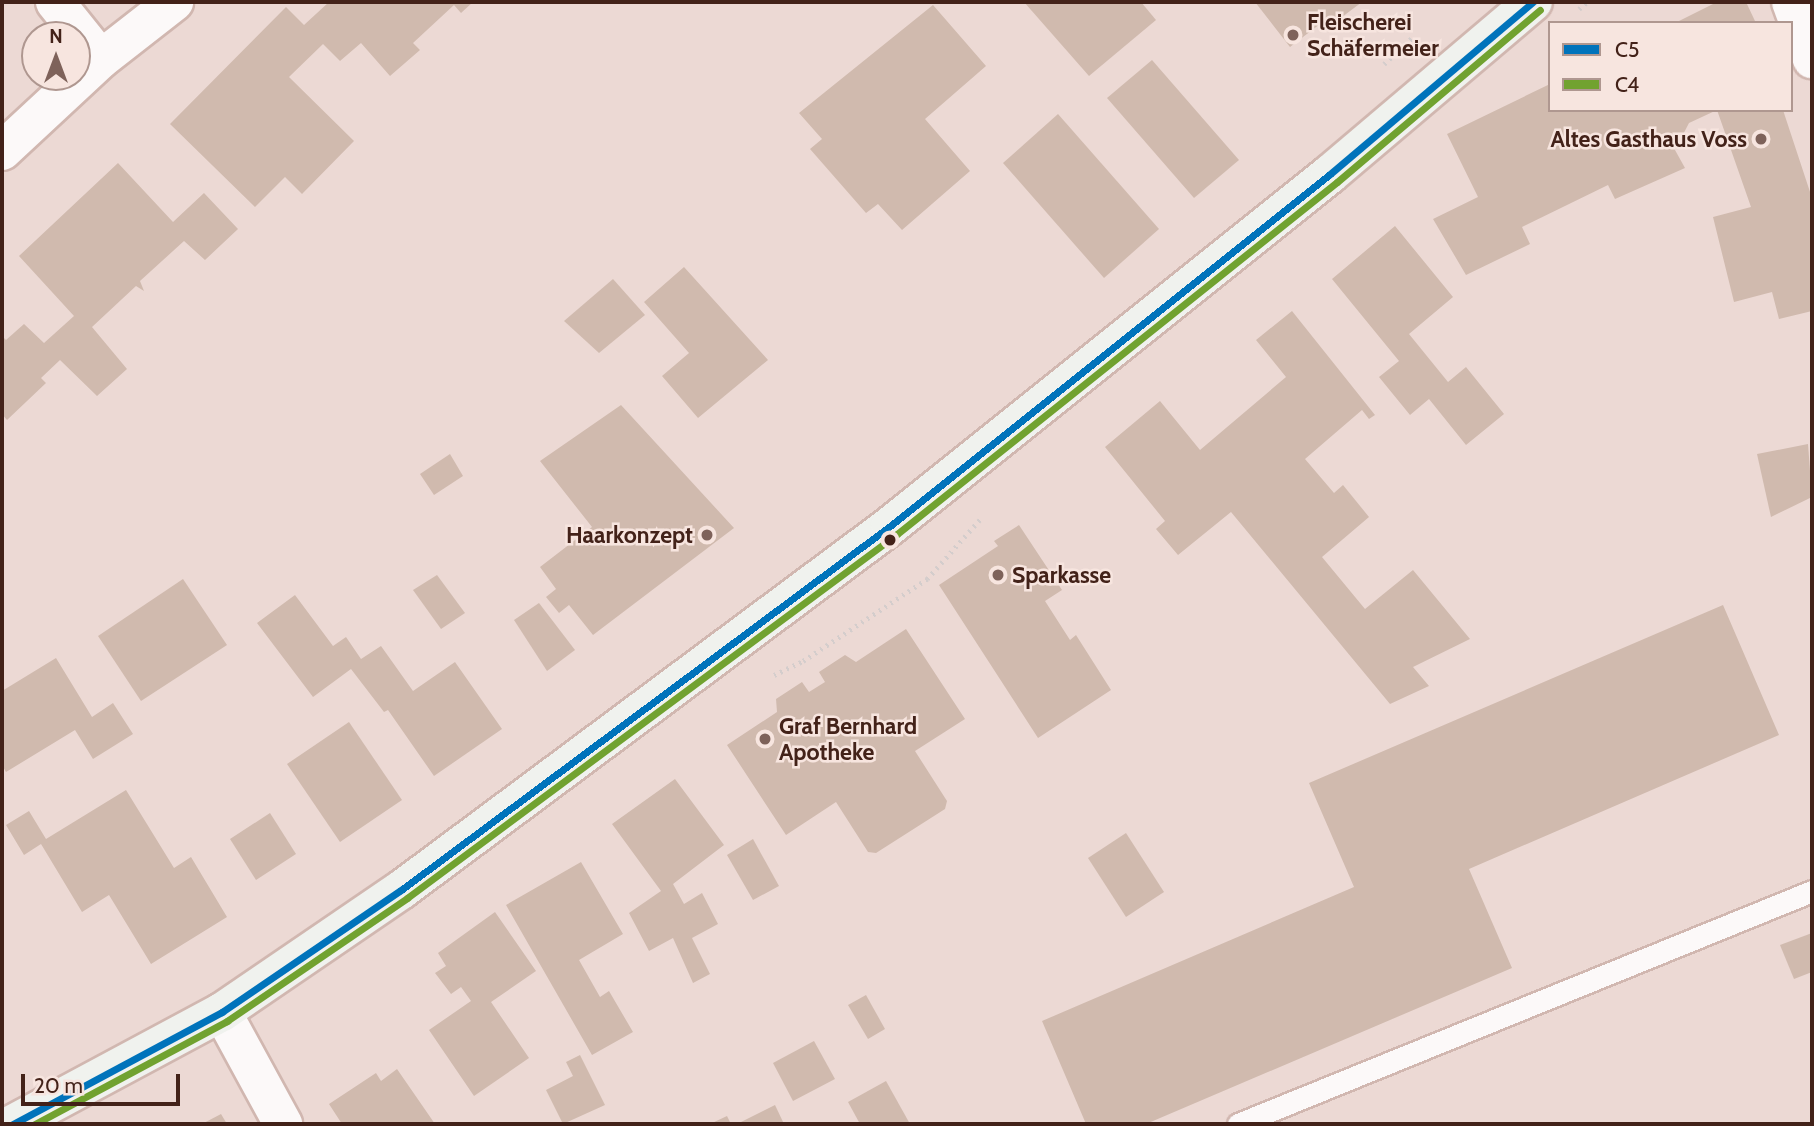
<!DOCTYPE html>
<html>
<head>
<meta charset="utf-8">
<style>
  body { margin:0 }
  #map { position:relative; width:1814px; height:1126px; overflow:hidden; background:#ecd9d4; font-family:Cabin,sans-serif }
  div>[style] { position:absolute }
  .building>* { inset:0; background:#d0baae }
  .path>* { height:4.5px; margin-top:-2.25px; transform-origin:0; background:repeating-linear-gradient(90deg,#d4cdcc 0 2px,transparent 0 7px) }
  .roads { filter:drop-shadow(2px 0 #d1b7b0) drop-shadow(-2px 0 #d1b7b0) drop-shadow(0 2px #d1b7b0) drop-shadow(0 -2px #d1b7b0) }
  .service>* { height:21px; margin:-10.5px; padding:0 10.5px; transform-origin:10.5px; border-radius:10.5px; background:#fcf9f9 }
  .minor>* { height:38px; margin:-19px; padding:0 19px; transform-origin:19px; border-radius:19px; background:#fcf9f9 }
  .tertiary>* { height:38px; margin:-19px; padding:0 19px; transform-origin:19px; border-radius:19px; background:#fcf9f9 }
  .secondary>* { height:38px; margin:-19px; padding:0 19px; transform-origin:19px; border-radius:19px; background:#f0f2ee }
  .bus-1>* { height:7px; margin:-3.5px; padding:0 3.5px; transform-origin:3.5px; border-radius:3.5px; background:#0073bb }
  .bus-2>* { height:7px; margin:-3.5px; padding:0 3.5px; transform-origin:3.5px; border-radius:3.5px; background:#71a230 }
  .dots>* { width:19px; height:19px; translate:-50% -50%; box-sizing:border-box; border:4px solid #f7e5df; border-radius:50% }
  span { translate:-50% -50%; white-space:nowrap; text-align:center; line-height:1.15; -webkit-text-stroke:5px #f7e5df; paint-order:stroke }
  .poi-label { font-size:23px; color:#432219; font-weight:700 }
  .left { translate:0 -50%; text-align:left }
  .right { translate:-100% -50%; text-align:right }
  .frame { position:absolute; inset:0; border:4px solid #432219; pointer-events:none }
  .legend { position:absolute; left:1548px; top:21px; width:245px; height:91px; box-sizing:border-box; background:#f7e5df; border:2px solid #af9790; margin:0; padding:9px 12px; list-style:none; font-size:21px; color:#432219 }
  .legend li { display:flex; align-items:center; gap:14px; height:35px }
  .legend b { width:35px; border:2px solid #af9790 }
  .north { position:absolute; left:21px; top:21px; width:70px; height:70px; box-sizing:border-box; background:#f7e5df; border:2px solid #af9790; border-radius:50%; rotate:0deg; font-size:19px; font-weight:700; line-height:28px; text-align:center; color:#432219 }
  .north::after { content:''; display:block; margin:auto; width:24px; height:32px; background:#7e625a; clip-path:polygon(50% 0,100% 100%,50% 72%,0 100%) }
  .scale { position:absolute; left:21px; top:1074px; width:159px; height:32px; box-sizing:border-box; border:4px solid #432219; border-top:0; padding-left:9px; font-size:21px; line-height:24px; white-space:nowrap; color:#432219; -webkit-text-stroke:5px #f7e5df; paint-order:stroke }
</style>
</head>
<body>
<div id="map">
  <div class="building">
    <div style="clip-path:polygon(329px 2px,473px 2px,461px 13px,454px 5px,413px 43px,420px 50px,390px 76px,361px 43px,340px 61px,323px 44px,289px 77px,354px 141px,302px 194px,285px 177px,255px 207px,170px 124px,286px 7px,304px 25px)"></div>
    <div style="clip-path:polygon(1024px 2px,1141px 2px,1156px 20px,1089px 76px)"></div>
    <div style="clip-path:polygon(1255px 2px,1362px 2px,1334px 23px,1329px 17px,1290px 47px)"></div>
    <div style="clip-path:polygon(1717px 2px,1746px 2px,1755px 21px,1675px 23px)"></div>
    <div style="clip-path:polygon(933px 5px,986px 66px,925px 119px,970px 171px,902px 230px,878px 204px,866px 213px,810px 149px,822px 139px,799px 113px)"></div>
    <div style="clip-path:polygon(1152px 60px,1239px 160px,1194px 198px,1107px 98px)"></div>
    <div style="clip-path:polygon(1550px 84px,1550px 110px,1717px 110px,1689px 123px,1675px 150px,1685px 168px,1615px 199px,1608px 185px,1522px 227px,1530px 244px,1466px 275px,1433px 219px,1478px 197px,1447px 134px)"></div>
    <div style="clip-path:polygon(1717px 110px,1783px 110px,1812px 198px,1812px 311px,1779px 319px,1772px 292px,1734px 302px,1713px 217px,1751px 207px)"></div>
    <div style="clip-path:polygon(1058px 114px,1159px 229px,1104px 278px,1003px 163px)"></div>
    <div style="clip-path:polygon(118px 163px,173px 222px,204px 193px,238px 229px,205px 260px,184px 241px,140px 281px,144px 291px,136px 286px,92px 327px,127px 369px,97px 396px,60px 360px,41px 378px,46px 383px,7px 420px,2px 414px,2px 336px,6px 340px,24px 324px,44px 343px,74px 316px,19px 256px)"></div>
    <div style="clip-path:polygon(1395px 226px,1453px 297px,1409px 334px,1448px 382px,1466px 367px,1504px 414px,1466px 445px,1429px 399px,1410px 415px,1379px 377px,1399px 361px,1332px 279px)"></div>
    <div style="clip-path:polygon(684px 267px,768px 360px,698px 418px,662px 376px,689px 353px,644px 302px)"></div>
    <div style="clip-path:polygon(613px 279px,645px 315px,599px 353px,564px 321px)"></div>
    <div style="clip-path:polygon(1292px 311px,1375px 415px,1369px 419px,1362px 410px,1305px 459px,1334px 493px,1343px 485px,1369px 517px,1322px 557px,1365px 609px,1413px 570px,1470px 639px,1413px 667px,1429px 686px,1390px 704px,1231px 512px,1178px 555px,1156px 529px,1165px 521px,1105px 447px,1160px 401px,1200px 450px,1286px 377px,1256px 340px)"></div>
    <div style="clip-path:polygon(621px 405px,734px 528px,593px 635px,569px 605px,559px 613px,546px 597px,556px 589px,540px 567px,592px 527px,540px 461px)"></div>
    <div style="clip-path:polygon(1808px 444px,1812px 497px,1771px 517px,1757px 454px)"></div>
    <div style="clip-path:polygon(450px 454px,463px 476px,434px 495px,420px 474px)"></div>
    <div style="clip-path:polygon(1019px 525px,1062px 590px,1045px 601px,1070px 640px,1076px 635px,1111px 690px,1038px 738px,939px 585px,998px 546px,994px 541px)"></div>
    <div style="clip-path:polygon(437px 575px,465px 613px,441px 629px,413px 590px)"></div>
    <div style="clip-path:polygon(183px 579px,227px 645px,141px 701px,98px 636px)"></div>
    <div style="clip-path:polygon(295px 595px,333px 646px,346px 637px,361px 659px,381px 646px,413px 691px,455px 662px,502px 729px,434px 776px,388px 710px,384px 712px,351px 669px,313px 697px,257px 623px)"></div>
    <div style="clip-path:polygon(539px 603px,575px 650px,547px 671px,514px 620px)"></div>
    <div style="clip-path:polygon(1723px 605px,1779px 735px,1469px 869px,1512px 968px,1146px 1124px,1086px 1124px,1042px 1021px,1354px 887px,1309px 783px)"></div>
    <div style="clip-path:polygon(906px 629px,965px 719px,915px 751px,947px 801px,945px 809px,876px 853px,868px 852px,836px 802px,786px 835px,727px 745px,777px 712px,776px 699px,802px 682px,809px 692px,825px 682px,819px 672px,845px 655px,856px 662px)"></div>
    <div style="clip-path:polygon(56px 658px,92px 717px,113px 703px,133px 734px,93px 759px,75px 730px,6px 772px,2px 765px,2px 691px)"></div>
    <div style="clip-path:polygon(349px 722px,402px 800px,340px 842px,287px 764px)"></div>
    <div style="clip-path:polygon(675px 779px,724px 845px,673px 884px,684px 904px,702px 893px,718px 924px,692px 938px,710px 974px,693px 983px,673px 938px,649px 951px,629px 913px,661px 891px,612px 824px)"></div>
    <div style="clip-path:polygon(126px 790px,174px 868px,191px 857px,227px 917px,151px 964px,109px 895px,82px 912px,41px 844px,24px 855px,6px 825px,29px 811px,46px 839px)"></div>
    <div style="clip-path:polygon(270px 813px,296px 854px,256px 880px,230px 839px)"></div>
    <div style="clip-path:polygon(1126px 833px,1164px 892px,1126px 917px,1088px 858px)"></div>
    <div style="clip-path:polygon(753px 839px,779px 886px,753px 900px,727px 855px)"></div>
    <div style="clip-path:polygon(581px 862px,623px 934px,579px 960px,600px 997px,609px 991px,633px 1032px,592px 1055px,506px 905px)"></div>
    <div style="clip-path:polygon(495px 912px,536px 971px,491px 1002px,529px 1058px,474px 1096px,429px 1030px,471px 1001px,461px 987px,451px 994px,435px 973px,446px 966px,438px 953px)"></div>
    <div style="clip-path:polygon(1812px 933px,1812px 972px,1794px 979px,1780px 945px)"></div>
    <div style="clip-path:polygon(866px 995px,885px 1029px,868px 1039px,848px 1005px)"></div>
    <div style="clip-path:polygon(814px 1041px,835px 1079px,793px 1101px,773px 1063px)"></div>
    <div style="clip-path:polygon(580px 1055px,605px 1105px,563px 1124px,546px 1090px,573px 1076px,566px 1062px)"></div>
    <div style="clip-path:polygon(397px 1069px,435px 1124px,342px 1124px,329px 1104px,376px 1073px,381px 1081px)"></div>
    <div style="clip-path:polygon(886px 1081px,910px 1124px,860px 1124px,848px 1102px)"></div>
    <div style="clip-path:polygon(775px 1105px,784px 1124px,737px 1124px)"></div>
    <div style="clip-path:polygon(221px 1114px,227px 1124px,202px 1124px)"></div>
    <div style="clip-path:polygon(727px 1116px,731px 1124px,710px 1124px)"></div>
  </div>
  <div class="path">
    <div style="left:1579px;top:9px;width:11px;rotate:-41deg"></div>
    <div style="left:1384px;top:64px;width:40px;rotate:-43deg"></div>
    <div style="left:774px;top:675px;width:32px;rotate:-26deg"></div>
    <div style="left:803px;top:661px;width:149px;rotate:-33.5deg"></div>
    <div style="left:927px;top:579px;width:83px;rotate:-48.4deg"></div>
  </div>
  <div class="roads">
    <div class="service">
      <div style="left:1238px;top:1124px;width:619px;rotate:-22.09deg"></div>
    </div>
    <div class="minor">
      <div style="left:55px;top:2px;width:73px;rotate:51.1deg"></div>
      <div style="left:2px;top:151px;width:135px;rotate:-42.9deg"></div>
      <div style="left:101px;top:59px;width:93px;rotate:-38deg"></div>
      <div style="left:222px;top:1012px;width:128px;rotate:61.4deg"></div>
    </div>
    <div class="tertiary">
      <div style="left:1791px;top:2px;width:61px;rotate:69.8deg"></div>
    </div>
    <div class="secondary">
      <div style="left:13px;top:1124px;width:237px;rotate:-28.2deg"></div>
      <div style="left:222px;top:1012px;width:217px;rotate:-34.3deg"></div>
      <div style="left:401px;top:890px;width:610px;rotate:-36.66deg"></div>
      <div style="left:890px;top:526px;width:563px;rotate:-38.66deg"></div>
      <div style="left:1330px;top:174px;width:266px;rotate:-40.3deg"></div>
    </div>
  </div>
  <div class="bus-1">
    <div style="left:13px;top:1124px;width:237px;rotate:-28.2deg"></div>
    <div style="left:222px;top:1012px;width:217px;rotate:-34.3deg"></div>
    <div style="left:401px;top:890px;width:610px;rotate:-36.66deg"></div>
    <div style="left:890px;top:526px;width:563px;rotate:-38.66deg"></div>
    <div style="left:1330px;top:174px;width:266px;rotate:-40.3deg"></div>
  </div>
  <div class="bus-2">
    <div style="left:35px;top:1124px;width:218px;rotate:-28.2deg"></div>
    <div style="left:227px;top:1021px;width:218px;rotate:-34.3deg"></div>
    <div style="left:407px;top:898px;width:610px;rotate:-36.61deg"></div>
    <div style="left:897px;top:534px;width:563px;rotate:-38.66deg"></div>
    <div style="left:1337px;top:182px;width:266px;rotate:-40.3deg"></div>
  </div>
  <div class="dots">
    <div style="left:1293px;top:35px;background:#7e625a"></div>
    <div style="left:1761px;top:139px;background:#7e625a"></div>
    <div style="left:707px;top:535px;background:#7e625a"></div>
    <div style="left:890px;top:540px;background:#432219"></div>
    <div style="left:998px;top:575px;background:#7e625a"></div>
    <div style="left:765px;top:739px;background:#7e625a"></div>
  </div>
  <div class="poi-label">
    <span class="left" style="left:1307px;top:35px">Fleischerei<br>Schäfermeier</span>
    <span class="right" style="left:1747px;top:139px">Altes Gasthaus Voss</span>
    <span class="right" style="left:693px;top:535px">Haarkonzept</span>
    <span class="left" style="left:1012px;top:575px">Sparkasse</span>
    <span class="left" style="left:779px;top:739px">Graf Bernhard<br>Apotheke</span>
  </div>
  <div class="frame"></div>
  <ul class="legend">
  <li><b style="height:9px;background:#0073bb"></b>C5</li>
  <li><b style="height:9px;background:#71a230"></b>C4</li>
  </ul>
  <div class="north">N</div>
  <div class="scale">20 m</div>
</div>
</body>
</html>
